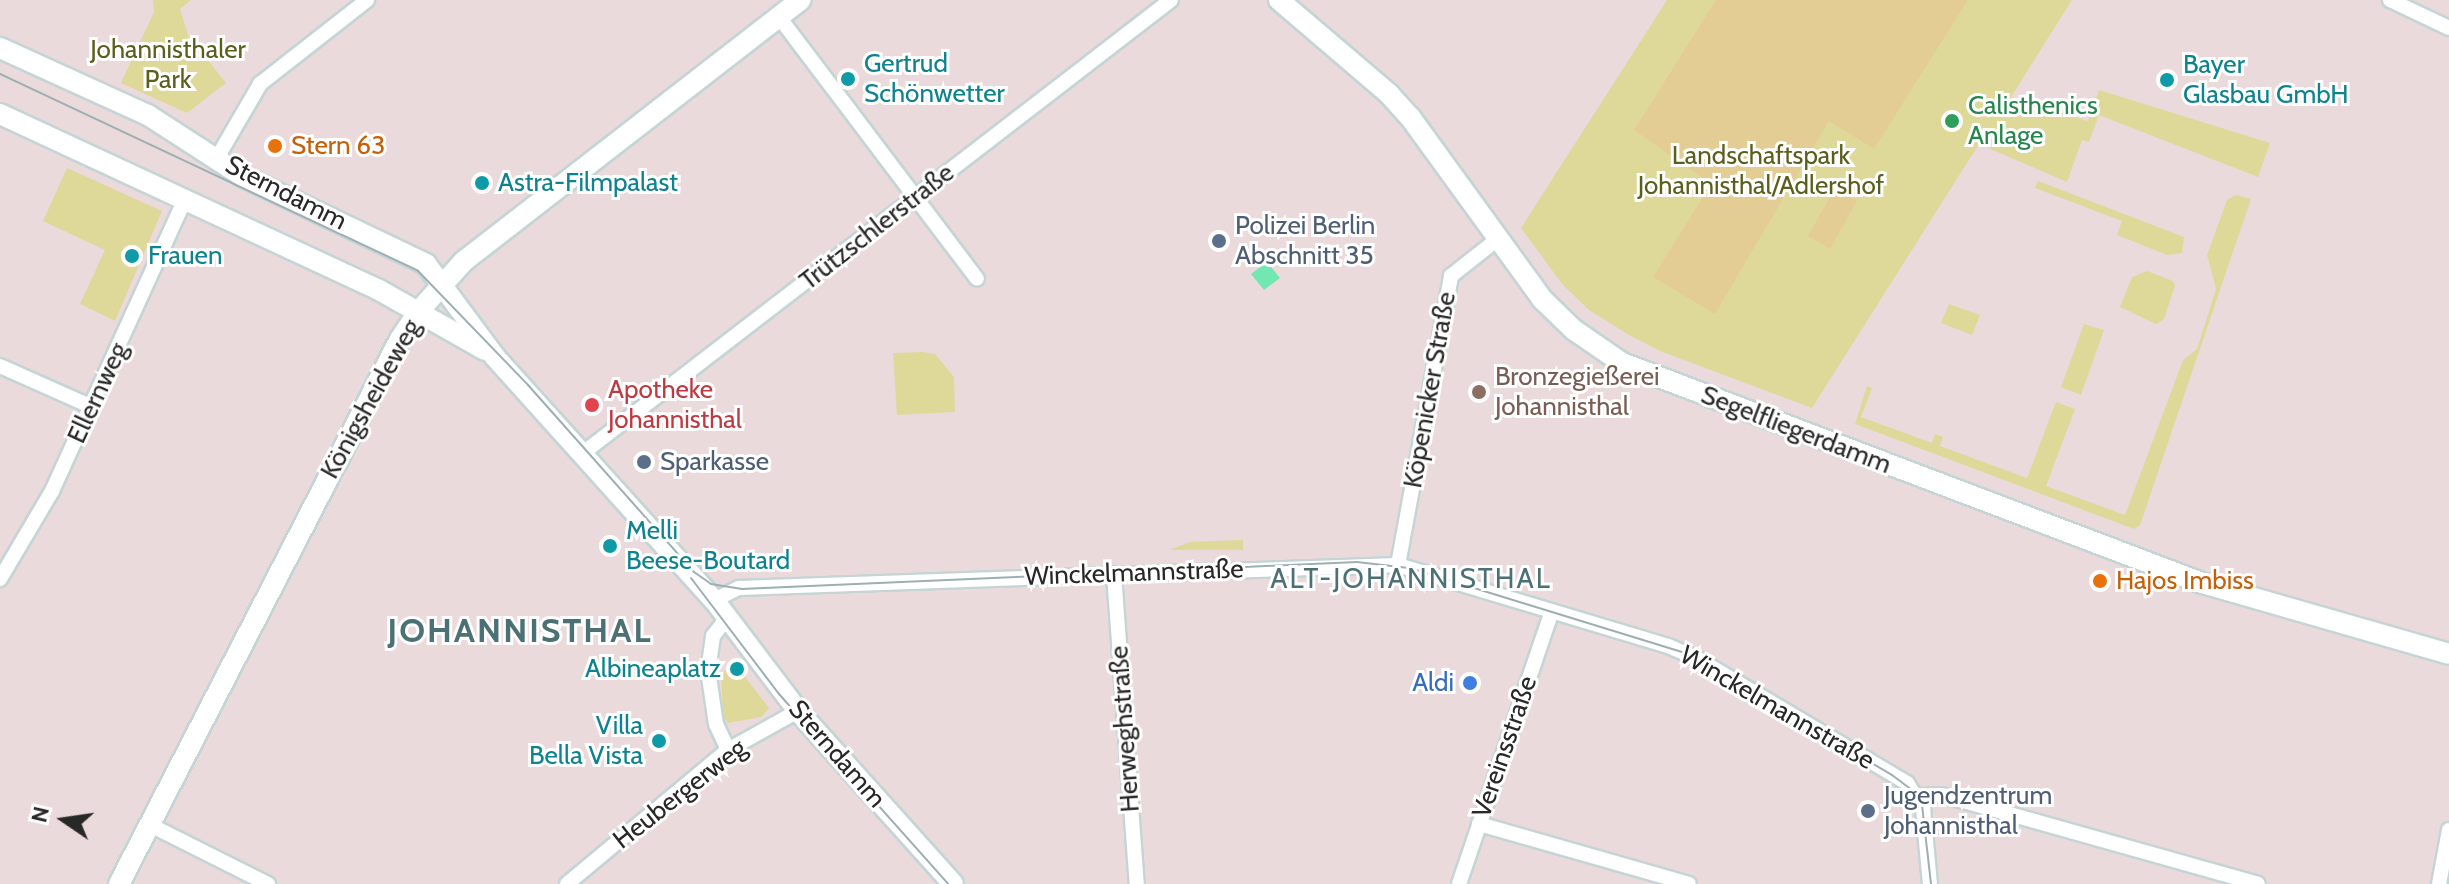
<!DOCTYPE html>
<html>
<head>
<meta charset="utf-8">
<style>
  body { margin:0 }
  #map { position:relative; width:2449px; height:884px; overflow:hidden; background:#eadadc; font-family:Cabin,sans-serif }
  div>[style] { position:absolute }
  .green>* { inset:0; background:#ded999 }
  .pitch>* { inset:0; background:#e4cd95 }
  .water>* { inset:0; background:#72e7b1 }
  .roads { filter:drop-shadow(2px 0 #c5d4d5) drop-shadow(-2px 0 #c5d4d5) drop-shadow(0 2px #c5d4d5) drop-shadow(0 -2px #c5d4d5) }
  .street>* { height:14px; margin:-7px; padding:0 7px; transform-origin:7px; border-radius:7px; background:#fff }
  .secondary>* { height:20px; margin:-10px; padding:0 10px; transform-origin:10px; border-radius:10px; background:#fff }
  .tram>* { height:2px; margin:-1px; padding:0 1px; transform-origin:1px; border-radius:1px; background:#9dafb1 }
  .dots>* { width:22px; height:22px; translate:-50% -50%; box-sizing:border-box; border:4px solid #fff; border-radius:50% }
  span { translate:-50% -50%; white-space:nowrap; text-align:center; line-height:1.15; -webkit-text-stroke:6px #fff; paint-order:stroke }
  .park-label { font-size:26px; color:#5b5f1d }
  .culture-label { font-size:26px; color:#0d838f }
  .left { translate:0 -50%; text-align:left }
  .right { translate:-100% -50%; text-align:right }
  .leisure-label { font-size:26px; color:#27864d }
  .food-label { font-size:26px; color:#c56008 }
  .street-label { font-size:26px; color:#282828 }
  .service-label { font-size:26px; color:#4e5e75 }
  .education-label { font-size:26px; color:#785e54 }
  .health-label { font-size:26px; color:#be3a42 }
  .shop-label { font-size:26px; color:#366cbe }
  .neighbourhood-label { font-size:28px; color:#4b7175; letter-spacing:2px }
  .district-label { font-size:34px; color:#4b7175; font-weight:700; letter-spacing:2px }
  .north { position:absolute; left:24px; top:780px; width:80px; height:80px; -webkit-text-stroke:6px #fff; paint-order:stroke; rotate:283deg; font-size:22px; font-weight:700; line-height:32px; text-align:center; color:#282828 }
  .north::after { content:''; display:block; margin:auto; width:28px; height:36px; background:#282828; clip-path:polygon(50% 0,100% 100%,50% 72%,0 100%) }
</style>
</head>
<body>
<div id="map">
  <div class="green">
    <div style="clip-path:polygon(153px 0,191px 0,180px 9px,188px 35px,226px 83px,187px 113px,121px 83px,154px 12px)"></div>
    <div style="clip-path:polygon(1667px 0,2072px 0,2011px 97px,2088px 121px,2099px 90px,2270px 143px,2258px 177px,2099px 115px,2089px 142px,2082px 140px,2067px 182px,1979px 144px,1812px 408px,1660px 351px,1629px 335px,1589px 310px,1563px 285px,1521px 228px)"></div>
    <div style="clip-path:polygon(67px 168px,162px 211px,115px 321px,80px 304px,105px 250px,43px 221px)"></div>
    <div style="clip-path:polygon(2038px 181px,2184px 237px,2182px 253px,2167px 255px,2117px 235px,2122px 221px,2035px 188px)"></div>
    <div style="clip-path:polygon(2236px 195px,2251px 199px,2140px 525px,2134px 529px,1855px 424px,1867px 386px,1872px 388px,1861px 417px,1932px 443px,1935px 434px,1943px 437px,1940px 446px,2027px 478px,2056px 402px,2075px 409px,2046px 486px,2125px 515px,2183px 360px,2197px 349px,2216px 289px,2207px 255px,2227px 200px)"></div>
    <div style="clip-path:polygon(2147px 271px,2173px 281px,2175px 286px,2164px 319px,2156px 324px,2120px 307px,2132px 277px)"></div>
    <div style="clip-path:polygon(1949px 304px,1980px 315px,1972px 335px,1941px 323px)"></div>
    <div style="clip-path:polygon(2084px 324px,2104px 330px,2081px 395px,2061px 387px)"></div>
    <div style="clip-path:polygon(922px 352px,935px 354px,954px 377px,955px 412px,897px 415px,893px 353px)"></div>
    <div style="clip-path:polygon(1243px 540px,1243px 550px,1169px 550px,1190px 542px)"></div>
    <div style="clip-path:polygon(735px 664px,769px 708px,761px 717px,728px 723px,723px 716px,721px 674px)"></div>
  </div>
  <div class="pitch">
    <div style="clip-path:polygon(1716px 0,1968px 0,1874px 149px,1829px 121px,1715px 314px,1653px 277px,1711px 184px,1634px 130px)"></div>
    <div style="clip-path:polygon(1835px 188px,1857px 201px,1830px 249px,1808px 236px)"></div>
  </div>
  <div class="water">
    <div style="clip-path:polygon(1267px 262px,1280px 278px,1264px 290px,1251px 274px)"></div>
  </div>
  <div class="roads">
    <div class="street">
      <div style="left:2390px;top:0;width:65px;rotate:25.4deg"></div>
      <div style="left:779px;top:17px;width:328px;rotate:52.9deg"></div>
      <div style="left:217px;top:158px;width:86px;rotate:-59.8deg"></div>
      <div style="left:260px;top:84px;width:136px;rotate:-38.1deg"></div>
      <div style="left:0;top:366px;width:101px;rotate:24deg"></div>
      <div style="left:583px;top:453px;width:742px;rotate:-37.61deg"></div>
      <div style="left:1398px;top:565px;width:294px;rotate:-79.6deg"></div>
      <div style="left:1451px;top:276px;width:61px;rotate:-38.4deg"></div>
      <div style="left:1114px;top:574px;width:311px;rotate:85.8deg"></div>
      <div style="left:0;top:579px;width:102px;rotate:-59.4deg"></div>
      <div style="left:52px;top:491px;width:318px;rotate:-65.5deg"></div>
      <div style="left:714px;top:600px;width:28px;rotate:-26deg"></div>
      <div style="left:739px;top:588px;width:659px;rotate:-2deg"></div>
      <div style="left:1398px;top:565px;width:282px;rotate:16.7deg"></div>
      <div style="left:1668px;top:646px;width:33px;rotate:23deg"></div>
      <div style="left:1698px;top:659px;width:243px;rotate:30.7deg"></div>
      <div style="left:1907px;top:783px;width:31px;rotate:58deg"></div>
      <div style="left:1923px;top:809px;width:75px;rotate:84.7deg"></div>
      <div style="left:727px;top:618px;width:23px;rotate:128deg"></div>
      <div style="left:713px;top:636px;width:34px;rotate:98deg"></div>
      <div style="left:708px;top:670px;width:55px;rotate:81.6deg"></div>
      <div style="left:716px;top:724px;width:29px;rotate:65deg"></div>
      <div style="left:1917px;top:796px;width:25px;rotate:-2deg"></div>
      <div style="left:1942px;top:795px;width:328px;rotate:15.7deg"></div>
      <div style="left:1479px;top:824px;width:218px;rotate:15.9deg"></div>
      <div style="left:150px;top:825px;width:132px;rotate:26.6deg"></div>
      <div style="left:567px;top:884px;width:209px;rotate:-39.8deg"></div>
      <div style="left:728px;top:750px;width:80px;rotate:-29.1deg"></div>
      <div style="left:1459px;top:884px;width:288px;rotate:-71.2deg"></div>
      <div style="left:2439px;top:884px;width:55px;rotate:-79.5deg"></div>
    </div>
    <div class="secondary">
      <div style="left:1279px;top:0;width:145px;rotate:40.5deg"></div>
      <div style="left:1389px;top:94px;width:31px;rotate:48deg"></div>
      <div style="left:1410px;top:117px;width:225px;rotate:54deg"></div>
      <div style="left:1542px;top:299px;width:45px;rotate:44.1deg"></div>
      <div style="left:1574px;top:330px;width:58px;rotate:34.5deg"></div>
      <div style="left:1622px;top:363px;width:620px;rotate:20.77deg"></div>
      <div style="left:2202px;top:583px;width:257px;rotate:16deg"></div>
      <div style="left:0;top:48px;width:162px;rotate:24.4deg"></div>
      <div style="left:148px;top:115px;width:114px;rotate:32.9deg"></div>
      <div style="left:244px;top:177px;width:202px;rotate:25.5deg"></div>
      <div style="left:426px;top:264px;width:116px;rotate:53.4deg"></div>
      <div style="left:495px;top:357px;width:327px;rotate:48deg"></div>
      <div style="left:714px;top:600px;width:139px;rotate:52.9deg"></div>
      <div style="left:798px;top:711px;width:232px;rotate:48.1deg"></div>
      <div style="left:0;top:114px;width:418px;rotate:24.9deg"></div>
      <div style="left:379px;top:290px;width:122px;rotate:29.5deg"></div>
      <div style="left:119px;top:884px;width:613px;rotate:-62.72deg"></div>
      <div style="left:400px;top:339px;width:32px;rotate:-56deg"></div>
      <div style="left:418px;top:312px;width:69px;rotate:-48deg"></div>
      <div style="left:464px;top:261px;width:426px;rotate:-37.8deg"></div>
    </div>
  </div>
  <div class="tram">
    <div style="left:0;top:74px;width:462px;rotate:25.2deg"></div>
    <div style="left:418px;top:271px;width:158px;rotate:46deg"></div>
    <div style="left:528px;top:385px;width:250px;rotate:48.4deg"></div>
    <div style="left:694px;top:572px;width:21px;rotate:35deg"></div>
    <div style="left:711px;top:584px;width:30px;rotate:9deg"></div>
    <div style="left:741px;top:589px;width:617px;rotate:-2.51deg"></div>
    <div style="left:1357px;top:562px;width:52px;rotate:6.6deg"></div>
    <div style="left:1409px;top:568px;width:289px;rotate:17.1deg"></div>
    <div style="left:1685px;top:653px;width:240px;rotate:30.5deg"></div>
    <div style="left:1892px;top:775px;width:30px;rotate:37deg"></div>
    <div style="left:1916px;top:793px;width:13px;rotate:63deg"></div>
    <div style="left:1922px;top:805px;width:80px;rotate:83.5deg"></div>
    <div style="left:691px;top:578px;width:146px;rotate:52.8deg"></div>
    <div style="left:779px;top:694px;width:254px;rotate:48.3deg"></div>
  </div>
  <div class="dots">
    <div style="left:848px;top:79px;background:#0f9aa8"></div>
    <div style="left:2167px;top:80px;background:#0f9aa8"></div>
    <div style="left:1952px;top:121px;background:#2e9e5b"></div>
    <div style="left:275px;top:146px;background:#e8710a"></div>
    <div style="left:482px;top:183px;background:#0f9aa8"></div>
    <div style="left:1219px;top:241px;background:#5c6f8a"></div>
    <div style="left:132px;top:256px;background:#0f9aa8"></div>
    <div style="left:1479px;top:392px;background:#8d6e63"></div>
    <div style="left:592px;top:405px;background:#e0444e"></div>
    <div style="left:644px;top:462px;background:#5c6f8a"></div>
    <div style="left:610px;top:546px;background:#0f9aa8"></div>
    <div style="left:2100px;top:581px;background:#e8710a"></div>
    <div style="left:737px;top:669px;background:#0f9aa8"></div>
    <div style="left:1470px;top:683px;background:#3f7fe0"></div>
    <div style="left:659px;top:741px;background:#0f9aa8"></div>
    <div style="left:1868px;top:811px;background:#5c6f8a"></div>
  </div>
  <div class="park-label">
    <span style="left:168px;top:65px">Johannisthaler<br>Park</span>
    <span style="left:1761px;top:171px">Landschaftspark<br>Johannisthal/Adlershof</span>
  </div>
  <div class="culture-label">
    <span class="left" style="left:864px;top:79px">Gertrud<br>Schönwetter</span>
    <span class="left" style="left:2183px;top:80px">Bayer<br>Glasbau GmbH</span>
    <span class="left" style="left:498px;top:183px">Astra-Filmpalast</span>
    <span class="left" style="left:148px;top:256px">Frauen</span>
    <span class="left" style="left:626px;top:546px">Melli<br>Beese-Boutard</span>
    <span class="right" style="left:721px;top:669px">Albineaplatz</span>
    <span class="right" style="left:643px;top:741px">Villa<br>Bella Vista</span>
  </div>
  <div class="leisure-label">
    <span class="left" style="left:1968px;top:121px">Calisthenics<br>Anlage</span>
  </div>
  <div class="food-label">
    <span class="left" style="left:291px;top:146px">Stern 63</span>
    <span class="left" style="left:2116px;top:581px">Hajos Imbiss</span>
  </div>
  <div class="street-label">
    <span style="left:286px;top:193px;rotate:27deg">Sterndamm</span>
    <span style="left:877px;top:227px;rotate:-38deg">Trützschlerstraße</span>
    <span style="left:1430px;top:390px;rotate:-80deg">Köpenicker Straße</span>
    <span style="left:98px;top:393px;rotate:-65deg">Ellernweg</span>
    <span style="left:371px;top:399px;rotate:-61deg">Königsheideweg</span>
    <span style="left:1796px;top:430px;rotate:21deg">Segelfliegerdamm</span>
    <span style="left:1134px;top:573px;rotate:-2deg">Winckelmannstraße</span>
    <span style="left:1777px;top:708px;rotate:30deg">Winckelmannstraße</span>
    <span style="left:1125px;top:729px;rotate:-94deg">Herweghstraße</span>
    <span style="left:1505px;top:747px;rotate:-71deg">Vereinsstraße</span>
    <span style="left:837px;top:754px;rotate:49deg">Sterndamm</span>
    <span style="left:680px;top:794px;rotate:-38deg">Heubergerweg</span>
  </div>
  <div class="service-label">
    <span class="left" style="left:1235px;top:241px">Polizei Berlin<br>Abschnitt 35</span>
    <span class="left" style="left:660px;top:462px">Sparkasse</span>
    <span class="left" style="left:1884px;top:811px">Jugendzentrum<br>Johannisthal</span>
  </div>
  <div class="education-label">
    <span class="left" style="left:1495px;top:392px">Bronzegießerei<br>Johannisthal</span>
  </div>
  <div class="health-label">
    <span class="left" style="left:608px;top:405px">Apotheke<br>Johannisthal</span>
  </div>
  <div class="shop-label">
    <span class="right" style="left:1454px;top:683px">Aldi</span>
  </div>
  <div class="neighbourhood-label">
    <span style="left:1411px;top:578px">ALT-JOHANNISTHAL</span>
  </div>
  <div class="district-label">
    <span style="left:520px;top:631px">JOHANNISTHAL</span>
  </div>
  <div class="north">N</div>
</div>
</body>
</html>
